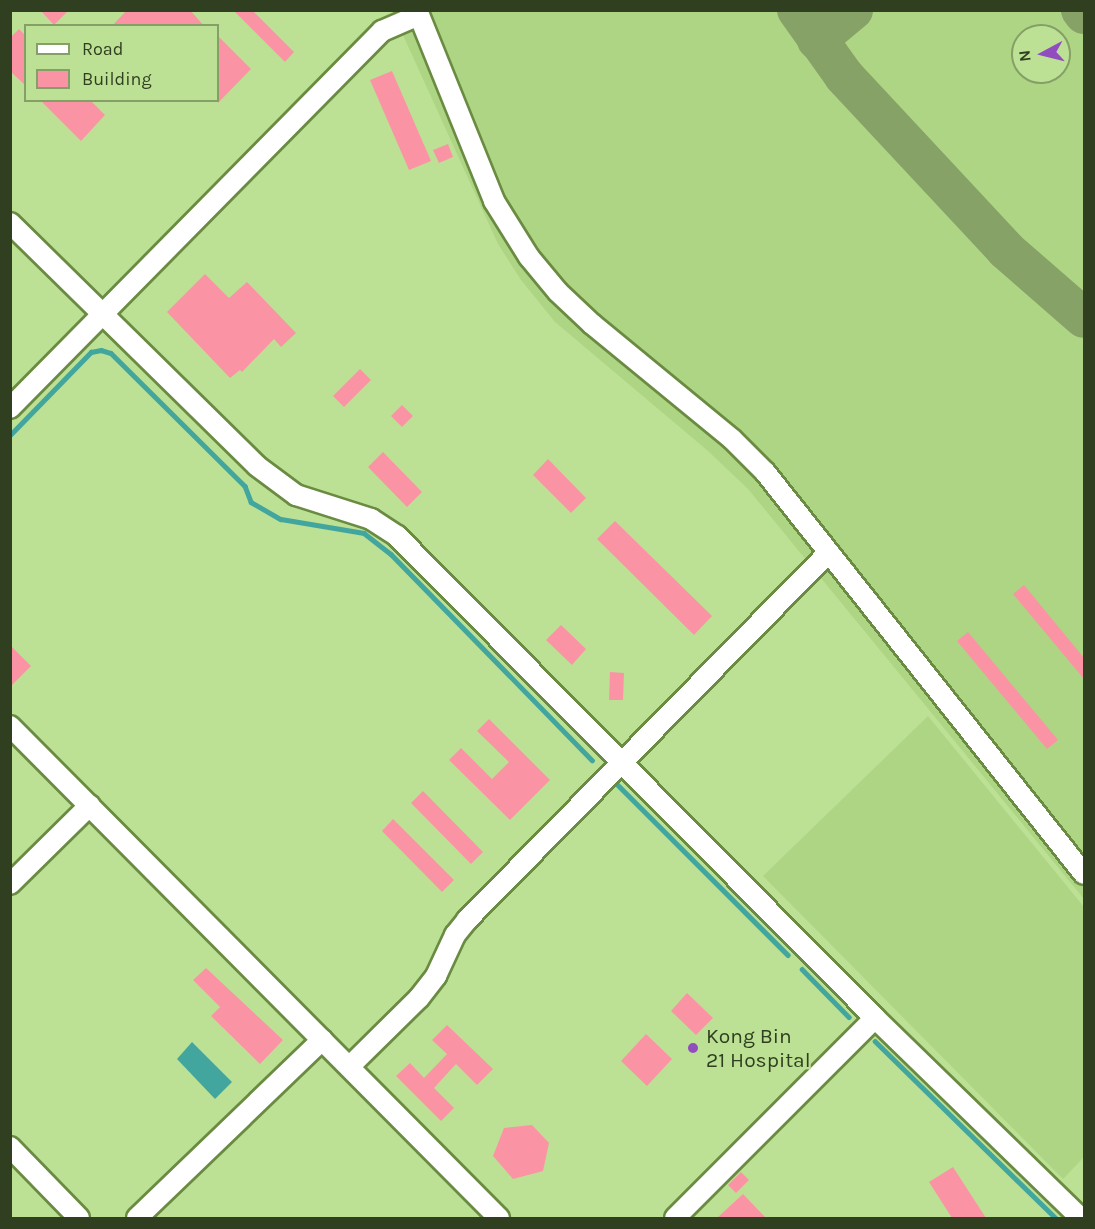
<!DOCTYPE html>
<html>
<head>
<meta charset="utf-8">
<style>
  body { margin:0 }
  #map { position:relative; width:1095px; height:1229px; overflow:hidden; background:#bce194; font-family:Karla,sans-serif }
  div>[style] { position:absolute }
  .built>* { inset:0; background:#aed583 }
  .water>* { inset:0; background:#42a69f }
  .stream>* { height:4.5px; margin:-2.25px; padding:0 2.25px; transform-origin:2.25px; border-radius:2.25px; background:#42a69f }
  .taxiway>* { height:40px; margin:-20px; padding:0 20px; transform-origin:20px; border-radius:20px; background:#86a267 }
  .building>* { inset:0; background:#fa94a5 }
  .roads { filter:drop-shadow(2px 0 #6a8b42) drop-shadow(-2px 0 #6a8b42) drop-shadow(0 2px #6a8b42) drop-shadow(0 -2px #6a8b42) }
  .minor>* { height:20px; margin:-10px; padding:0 10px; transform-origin:10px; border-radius:10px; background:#fff }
  .dots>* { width:16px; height:16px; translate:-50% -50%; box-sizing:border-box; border:3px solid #bce194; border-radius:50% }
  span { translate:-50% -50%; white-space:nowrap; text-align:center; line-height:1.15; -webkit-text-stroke:4.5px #bce194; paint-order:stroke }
  .poi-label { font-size:21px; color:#303f20 }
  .left { translate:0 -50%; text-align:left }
  .frame { position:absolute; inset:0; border:12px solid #303f20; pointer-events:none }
  .legend { position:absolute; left:24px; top:24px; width:195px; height:78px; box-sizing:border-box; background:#bce194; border:2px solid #84a066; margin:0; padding:8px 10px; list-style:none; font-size:18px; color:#303f20 }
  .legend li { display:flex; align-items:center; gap:12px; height:30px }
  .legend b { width:30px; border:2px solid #84a066 }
  .north { position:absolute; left:1011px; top:24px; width:60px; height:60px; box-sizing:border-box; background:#bce194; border:2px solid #84a066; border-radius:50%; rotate:263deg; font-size:16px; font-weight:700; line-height:24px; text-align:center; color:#303f20 }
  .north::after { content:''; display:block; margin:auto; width:21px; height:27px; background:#914cbf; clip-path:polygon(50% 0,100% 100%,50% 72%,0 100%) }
</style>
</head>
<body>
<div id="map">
  <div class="built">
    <div style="clip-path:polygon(evenodd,392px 11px,1084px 11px,1084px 899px,748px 489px,708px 451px,555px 322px,521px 280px,498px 244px,392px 11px,1023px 36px,1059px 36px,1059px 72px,1023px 72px,1023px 36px)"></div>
    <div style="clip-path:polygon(928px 716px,1084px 907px,1084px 1157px,1063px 1179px,763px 876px)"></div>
  </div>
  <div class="water">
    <div style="clip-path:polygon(192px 1042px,232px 1082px,215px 1099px,177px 1059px)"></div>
  </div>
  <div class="stream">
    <div style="left:10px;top:435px;width:116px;rotate:-45.7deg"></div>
    <div style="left:91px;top:352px;width:10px;rotate:-11deg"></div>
    <div style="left:101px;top:350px;width:10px;rotate:17deg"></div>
    <div style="left:111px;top:353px;width:189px;rotate:44.8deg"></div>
    <div style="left:245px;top:486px;width:17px;rotate:69deg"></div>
    <div style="left:251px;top:502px;width:34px;rotate:30deg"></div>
    <div style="left:281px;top:519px;width:84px;rotate:9.6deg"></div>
    <div style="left:364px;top:533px;width:34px;rotate:38deg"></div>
    <div style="left:391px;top:554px;width:288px;rotate:45.7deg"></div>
    <div style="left:616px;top:783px;width:243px;rotate:45deg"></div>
    <div style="left:802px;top:969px;width:67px;rotate:45.6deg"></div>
    <div style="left:875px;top:1041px;width:253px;rotate:44.4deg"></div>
  </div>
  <div class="taxiway">
    <div style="left:797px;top:10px;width:81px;rotate:54.5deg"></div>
    <div style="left:844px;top:76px;width:238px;rotate:47deg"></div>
    <div style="left:1006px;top:250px;width:103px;rotate:41.1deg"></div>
    <div style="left:1081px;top:10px;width:5px;rotate:53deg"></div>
    <div style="left:817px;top:40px;width:47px;rotate:-39.8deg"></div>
  </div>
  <div class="building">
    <div style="clip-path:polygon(40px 10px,69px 10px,54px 25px)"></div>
    <div style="clip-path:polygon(127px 10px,190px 10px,204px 26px,112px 26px)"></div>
    <div style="clip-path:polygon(233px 10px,252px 10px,294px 52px,285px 62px)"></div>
    <div style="clip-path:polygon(19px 29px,26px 36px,26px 86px,10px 71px,10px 38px)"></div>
    <div style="clip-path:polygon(218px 36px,251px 69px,218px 103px)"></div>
    <div style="clip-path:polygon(392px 71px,431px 161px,409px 170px,370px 80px)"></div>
    <div style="clip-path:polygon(40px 100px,90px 100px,105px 115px,81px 141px)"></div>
    <div style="clip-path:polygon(448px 144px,453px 157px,439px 163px,433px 150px)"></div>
    <div style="clip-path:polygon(205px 274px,229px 298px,247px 282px,296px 333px,281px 347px,274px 339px,242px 372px,240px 370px,230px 378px,167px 312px)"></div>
    <div style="clip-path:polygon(360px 369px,371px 380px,344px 407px,333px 396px)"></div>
    <div style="clip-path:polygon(402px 405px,413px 416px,402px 427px,391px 416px)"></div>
    <div style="clip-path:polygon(383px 452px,422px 492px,407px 507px,368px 467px)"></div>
    <div style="clip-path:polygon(548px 459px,586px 498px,571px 513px,533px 475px)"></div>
    <div style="clip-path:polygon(615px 521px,712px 616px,694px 635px,597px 539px)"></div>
    <div style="clip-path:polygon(1024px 585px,1084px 658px,1084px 679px,1013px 594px)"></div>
    <div style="clip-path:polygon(561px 625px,586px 649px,572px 665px,546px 640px)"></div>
    <div style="clip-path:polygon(968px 632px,1058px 740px,1047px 749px,957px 641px)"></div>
    <div style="clip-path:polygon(10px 645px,31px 666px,10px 687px)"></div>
    <div style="clip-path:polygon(610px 672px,624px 673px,623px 700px,609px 700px)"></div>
    <div style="clip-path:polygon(489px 719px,550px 780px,510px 820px,449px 760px,461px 748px,492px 779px,509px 762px,477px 731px)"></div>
    <div style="clip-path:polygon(423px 791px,483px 852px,471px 864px,411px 803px)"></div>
    <div style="clip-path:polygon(393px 819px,454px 880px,442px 892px,382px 831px)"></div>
    <div style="clip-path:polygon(206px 968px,283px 1040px,260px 1064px,211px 1016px,220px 1007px,193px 980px)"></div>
    <div style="clip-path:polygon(687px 993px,713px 1018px,696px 1035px,671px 1011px)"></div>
    <div style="clip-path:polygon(447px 1025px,493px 1069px,477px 1085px,456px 1064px,434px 1088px,454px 1108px,441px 1121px,396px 1076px,410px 1063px,424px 1078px,447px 1054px,432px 1040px)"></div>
    <div style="clip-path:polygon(646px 1034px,672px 1059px,647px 1086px,621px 1061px)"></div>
    <div style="clip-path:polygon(532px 1125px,549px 1143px,543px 1171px,513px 1179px,493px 1156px,504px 1128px)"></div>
    <div style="clip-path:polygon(953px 1167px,986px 1218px,952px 1218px,929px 1182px)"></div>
    <div style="clip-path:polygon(741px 1172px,749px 1180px,736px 1193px,728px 1185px)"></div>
    <div style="clip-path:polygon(743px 1194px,766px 1218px,717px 1218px)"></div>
  </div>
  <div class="roads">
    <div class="minor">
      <div style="left:417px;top:10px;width:206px;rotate:68deg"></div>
      <div style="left:494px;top:201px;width:66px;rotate:58deg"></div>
      <div style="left:529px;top:257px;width:45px;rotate:50.4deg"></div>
      <div style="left:558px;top:292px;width:47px;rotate:43.3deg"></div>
      <div style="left:592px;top:324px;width:181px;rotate:39.4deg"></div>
      <div style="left:732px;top:439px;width:47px;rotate:45deg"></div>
      <div style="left:765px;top:472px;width:513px;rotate:51.57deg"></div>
      <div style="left:10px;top:223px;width:346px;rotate:44.5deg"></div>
      <div style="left:257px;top:466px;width:49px;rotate:36.6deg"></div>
      <div style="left:296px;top:495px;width:79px;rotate:17.7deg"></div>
      <div style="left:371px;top:519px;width:31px;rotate:33deg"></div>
      <div style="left:397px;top:536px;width:679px;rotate:45.24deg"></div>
      <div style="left:875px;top:1018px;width:287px;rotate:44.2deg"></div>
      <div style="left:10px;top:408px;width:530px;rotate:-45.38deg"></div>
      <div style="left:382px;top:31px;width:40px;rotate:-23.4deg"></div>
      <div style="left:10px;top:726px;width:694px;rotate:45.18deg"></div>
      <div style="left:10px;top:884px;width:112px;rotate:-44.6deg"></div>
      <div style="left:350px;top:1066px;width:97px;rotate:-44.6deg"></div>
      <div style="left:419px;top:998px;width:28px;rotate:-52deg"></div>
      <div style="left:436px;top:976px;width:45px;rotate:-65.1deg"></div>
      <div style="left:455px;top:935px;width:19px;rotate:-51deg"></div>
      <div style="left:467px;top:920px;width:516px;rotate:-45.47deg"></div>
      <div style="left:10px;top:1147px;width:99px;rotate:45.8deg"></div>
      <div style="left:137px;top:1218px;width:257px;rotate:-43.9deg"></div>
      <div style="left:675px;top:1218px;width:283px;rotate:-45deg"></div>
    </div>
  </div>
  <div class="dots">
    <div style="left:693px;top:1048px;background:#914cbf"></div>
  </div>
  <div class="poi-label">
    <span class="left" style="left:706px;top:1048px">Kong Bin<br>21 Hospital</span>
  </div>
  <div class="frame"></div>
  <ul class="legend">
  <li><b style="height:8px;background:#fff"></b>Road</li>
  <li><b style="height:16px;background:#fa94a5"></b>Building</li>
  </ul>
  <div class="north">N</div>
</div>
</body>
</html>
